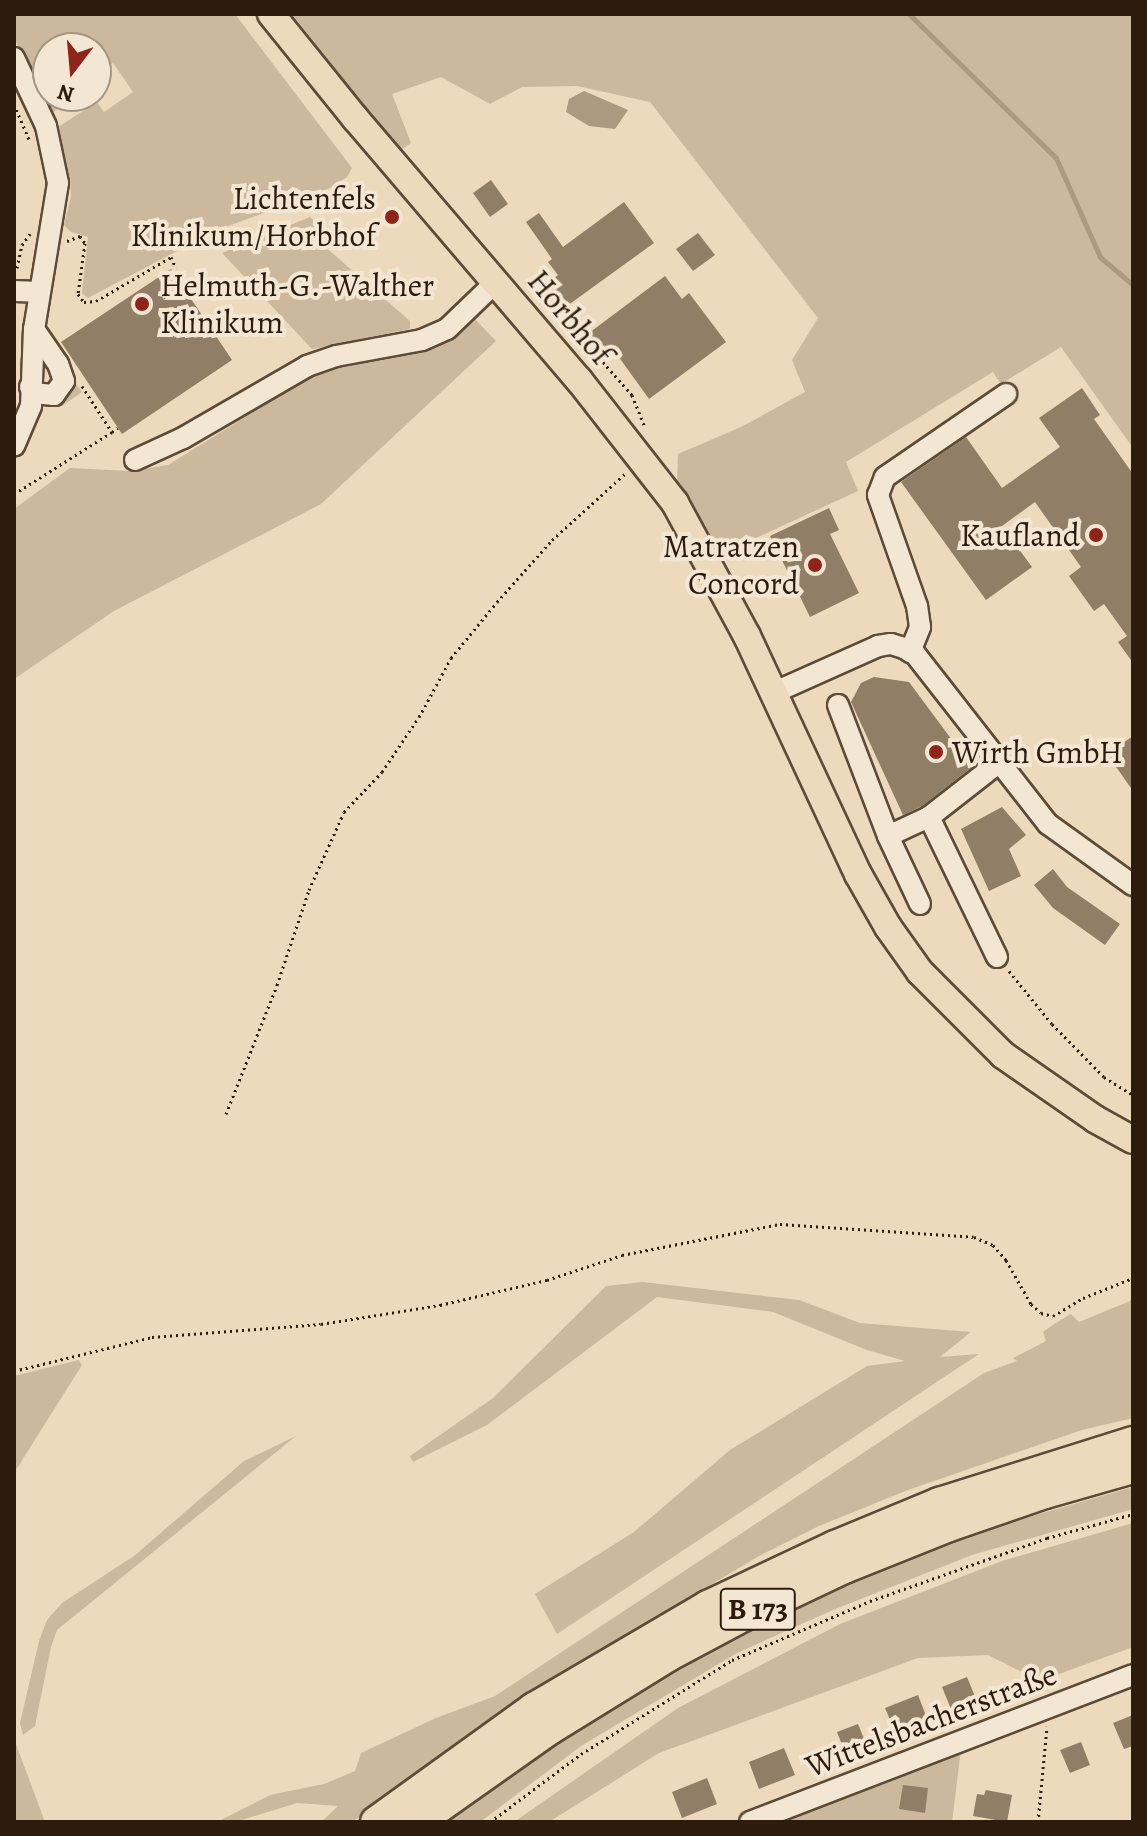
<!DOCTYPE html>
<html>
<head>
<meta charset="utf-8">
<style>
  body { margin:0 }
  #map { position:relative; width:1147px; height:1836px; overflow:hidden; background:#edd9bb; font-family:Alegreya,serif }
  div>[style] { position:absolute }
  .green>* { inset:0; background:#ccb99d }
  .water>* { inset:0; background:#ac9980 }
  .stream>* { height:5px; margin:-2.5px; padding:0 2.5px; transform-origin:2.5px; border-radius:2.5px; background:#ac9980 }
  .building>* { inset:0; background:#917e67 }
  .path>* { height:3px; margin-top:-1.5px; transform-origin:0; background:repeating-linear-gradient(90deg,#2d1c0d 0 2px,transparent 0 6px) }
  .roads { filter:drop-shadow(2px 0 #5d4b38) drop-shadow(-2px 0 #5d4b38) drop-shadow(0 2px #5d4b38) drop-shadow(0 -2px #5d4b38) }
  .minor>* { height:20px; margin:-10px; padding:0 10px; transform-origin:10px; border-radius:10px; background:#f3e6d3 }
  .major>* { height:26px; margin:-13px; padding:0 13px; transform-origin:13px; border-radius:13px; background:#edd9bb }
  .highway>* { height:30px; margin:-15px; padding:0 15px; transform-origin:15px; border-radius:15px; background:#edd9bb }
  .dots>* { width:22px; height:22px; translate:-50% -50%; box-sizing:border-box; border:4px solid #f3e6d3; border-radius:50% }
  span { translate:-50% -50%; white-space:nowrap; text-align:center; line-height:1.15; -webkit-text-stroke:8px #f3e6d3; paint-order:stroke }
  .shield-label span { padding:2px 6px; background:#f3e6d3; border:2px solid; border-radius:6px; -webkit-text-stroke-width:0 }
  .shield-label { font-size:30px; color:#2d1c0d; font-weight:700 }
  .poi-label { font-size:32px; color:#2d1c0d }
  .right { translate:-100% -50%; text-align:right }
  .left { translate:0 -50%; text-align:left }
  .street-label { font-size:32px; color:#2d1c0d }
  .frame { position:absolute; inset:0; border:16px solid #2d1c0d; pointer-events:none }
  .north { position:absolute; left:32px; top:32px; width:80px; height:80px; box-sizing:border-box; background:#f3e6d3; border:2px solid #a49584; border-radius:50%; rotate:196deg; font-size:22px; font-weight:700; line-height:32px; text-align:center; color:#2d1c0d }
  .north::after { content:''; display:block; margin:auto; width:28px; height:36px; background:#8f2418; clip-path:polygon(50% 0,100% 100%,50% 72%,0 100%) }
</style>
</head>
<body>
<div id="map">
  <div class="green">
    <div style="clip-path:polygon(14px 14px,235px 14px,352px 168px,347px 177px,328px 189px,215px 231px,88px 298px,82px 293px,88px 237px,71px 232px,64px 225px,71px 196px,70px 178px,55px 129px,97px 102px,104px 112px,133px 92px,113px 63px,96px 75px,96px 48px,48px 48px,48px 96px,78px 96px,47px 116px,14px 37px)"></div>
    <div style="clip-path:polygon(292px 14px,1133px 14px,1133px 448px,1061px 347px,1001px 384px,993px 372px,846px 462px,858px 491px,719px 555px,677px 484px,678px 454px,741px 427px,805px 392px,792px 360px,818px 318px,650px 102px,577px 86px,522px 87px,490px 104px,441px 77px,392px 94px,411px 143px,399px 151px)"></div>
    <div style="clip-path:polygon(310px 217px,324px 229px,314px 237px,410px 321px,410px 329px,312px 349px,222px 253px)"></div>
    <div style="clip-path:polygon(474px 318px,496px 341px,321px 504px,114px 611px,14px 679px,14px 509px,70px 468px,130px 471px,168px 465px,308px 378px,337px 367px,431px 348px)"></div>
    <div style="clip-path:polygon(72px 379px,82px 392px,62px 406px,41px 407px,42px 402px,61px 401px,67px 395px)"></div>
    <div style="clip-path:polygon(643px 1282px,799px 1300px,860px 1323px,971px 1332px,940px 1357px,979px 1354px,557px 1634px,535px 1594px,634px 1532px,730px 1450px,867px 1366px,905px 1361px,867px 1350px,773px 1312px,657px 1297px,487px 1425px,413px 1462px,410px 1456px,493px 1398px,606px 1286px)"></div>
    <div style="clip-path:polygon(1133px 1293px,1133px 1418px,1082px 1430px,908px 1490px,819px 1526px,759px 1556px,560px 1675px,352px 1822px,321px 1822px,338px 1806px,297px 1803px,235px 1822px,217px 1822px,270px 1795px,324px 1784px,355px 1771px,361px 1753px,436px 1718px,495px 1696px,984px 1373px,1017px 1361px,1013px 1358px,1046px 1341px,1043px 1332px,1054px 1324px,1071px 1314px,1079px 1322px,1130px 1301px)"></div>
    <div style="clip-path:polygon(79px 1360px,82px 1365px,14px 1473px,14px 1376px)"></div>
    <div style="clip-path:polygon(296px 1436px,57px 1630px,51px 1647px,35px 1726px,23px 1735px,20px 1723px,39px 1641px,47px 1620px,62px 1603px,134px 1556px,244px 1461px)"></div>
    <div style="clip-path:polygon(1133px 1487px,1133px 1509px,972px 1555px,833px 1610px,737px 1653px,581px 1746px,480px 1822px,441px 1822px,559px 1739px,646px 1685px,734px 1637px,828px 1592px,984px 1530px)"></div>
    <div style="clip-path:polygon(1133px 1523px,1133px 1647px,1040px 1681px,988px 1655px,918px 1658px,659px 1753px,549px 1822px,514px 1822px,678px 1708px,840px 1624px,1002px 1561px)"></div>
    <div style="clip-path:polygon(14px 1739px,45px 1822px,14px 1822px)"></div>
    <div style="clip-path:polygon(961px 1749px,952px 1822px,774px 1822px)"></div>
  </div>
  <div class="water">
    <div style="clip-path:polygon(584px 91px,628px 110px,615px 129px,589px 126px,566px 112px,569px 99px)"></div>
  </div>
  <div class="stream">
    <div style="left:909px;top:14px;width:206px;rotate:44.4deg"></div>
    <div style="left:1056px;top:158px;width:108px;rotate:66deg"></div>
    <div style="left:1100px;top:257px;width:43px;rotate:40.3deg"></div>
  </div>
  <div class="building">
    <div style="clip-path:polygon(491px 180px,508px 204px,490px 217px,473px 193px)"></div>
    <div style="clip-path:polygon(624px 202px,654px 243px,560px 311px,539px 290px,558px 275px,548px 262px,552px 259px,526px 222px,539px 213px,563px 247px)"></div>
    <div style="clip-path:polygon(698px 233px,715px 255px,693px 271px,676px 249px)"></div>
    <div style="clip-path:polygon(171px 269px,232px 360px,122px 434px,61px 342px)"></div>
    <div style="clip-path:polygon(665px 276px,682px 299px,689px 293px,726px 342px,649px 399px,613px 349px,607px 353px,585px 336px)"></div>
    <div style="clip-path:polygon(1082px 388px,1100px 415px,1094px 419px,1133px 474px,1133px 663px,1118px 642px,1127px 636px,1104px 604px,1094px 611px,1069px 576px,1081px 567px,1035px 502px,1002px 526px,1032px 567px,986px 600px,901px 482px,966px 437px,1002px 488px,1060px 447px,1039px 418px)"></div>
    <div style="clip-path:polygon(829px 508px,839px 530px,830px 534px,859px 593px,810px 617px,770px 536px)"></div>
    <div style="clip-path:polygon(874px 677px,909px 682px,972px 767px,922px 806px,903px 815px,851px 702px,861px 683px)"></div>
    <div style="clip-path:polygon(1133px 736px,1133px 791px,1107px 754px)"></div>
    <div style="clip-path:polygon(1002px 807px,1026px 835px,1009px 849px,1021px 876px,989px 891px,961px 829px)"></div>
    <div style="clip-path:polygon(1053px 869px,1067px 887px,1120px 924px,1105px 945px,1053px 908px,1034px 885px)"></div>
    <div style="clip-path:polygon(967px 1677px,976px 1699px,951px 1709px,942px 1687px)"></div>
    <div style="clip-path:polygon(918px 1695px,928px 1721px,896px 1734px,885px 1708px)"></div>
    <div style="clip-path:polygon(1133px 1715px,1133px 1746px,1124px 1749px,1113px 1723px)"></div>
    <div style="clip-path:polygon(858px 1724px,867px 1746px,846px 1755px,837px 1732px)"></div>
    <div style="clip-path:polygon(1081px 1742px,1090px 1765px,1070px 1773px,1060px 1750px)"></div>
    <div style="clip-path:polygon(784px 1748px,795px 1775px,759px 1789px,749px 1762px)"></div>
    <div style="clip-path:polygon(707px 1778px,717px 1804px,682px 1818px,672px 1792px)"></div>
    <div style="clip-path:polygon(903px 1785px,928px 1788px,925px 1813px,899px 1809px)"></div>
    <div style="clip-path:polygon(986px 1790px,1012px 1795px,1007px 1822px,973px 1816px,977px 1794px,984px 1795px)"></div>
  </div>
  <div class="path">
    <div style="left:14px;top:104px;width:38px;rotate:67deg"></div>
    <div style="left:67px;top:241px;width:14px;rotate:-21deg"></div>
    <div style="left:80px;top:236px;width:9px;rotate:54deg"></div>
    <div style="left:85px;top:243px;width:51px;rotate:97.8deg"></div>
    <div style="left:78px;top:294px;width:10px;rotate:53deg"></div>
    <div style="left:84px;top:302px;width:12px;rotate:-5deg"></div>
    <div style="left:96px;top:301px;width:87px;rotate:-30.4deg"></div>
    <div style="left:171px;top:257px;width:12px;rotate:66deg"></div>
    <div style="left:17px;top:268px;width:24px;rotate:-78deg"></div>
    <div style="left:22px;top:245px;width:14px;rotate:-54deg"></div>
    <div style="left:529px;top:283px;width:9px;rotate:69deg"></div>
    <div style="left:545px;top:306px;width:69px;rotate:43.2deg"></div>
    <div style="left:595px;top:353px;width:56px;rotate:48.6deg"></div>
    <div style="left:632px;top:395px;width:35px;rotate:68deg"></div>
    <div style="left:82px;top:386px;width:55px;rotate:56.9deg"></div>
    <div style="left:112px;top:432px;width:7px;rotate:-34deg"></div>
    <div style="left:14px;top:494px;width:116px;rotate:-32.3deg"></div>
    <div style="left:1009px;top:971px;width:68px;rotate:50.9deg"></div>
    <div style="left:1052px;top:1024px;width:74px;rotate:45.5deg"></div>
    <div style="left:1104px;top:1077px;width:34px;rotate:32deg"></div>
    <div style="left:226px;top:1114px;width:139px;rotate:-68.4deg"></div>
    <div style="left:277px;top:985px;width:100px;rotate:-71.4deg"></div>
    <div style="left:309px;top:890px;width:85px;rotate:-65.8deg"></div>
    <div style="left:344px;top:812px;width:55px;rotate:-46.5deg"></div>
    <div style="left:382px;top:772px;width:66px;rotate:-56.1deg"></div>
    <div style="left:419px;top:717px;width:67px;rotate:-61.5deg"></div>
    <div style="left:451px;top:658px;width:72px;rotate:-50.6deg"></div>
    <div style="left:497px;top:602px;width:83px;rotate:-48.4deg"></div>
    <div style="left:552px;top:540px;width:100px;rotate:-42.2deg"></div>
    <div style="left:14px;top:1371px;width:142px;rotate:-13.8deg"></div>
    <div style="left:152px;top:1337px;width:169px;rotate:-4.4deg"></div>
    <div style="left:321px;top:1324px;width:121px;rotate:-9.1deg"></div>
    <div style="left:440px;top:1305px;width:110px;rotate:-13.2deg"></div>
    <div style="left:547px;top:1280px;width:79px;rotate:-18.4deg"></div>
    <div style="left:622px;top:1255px;width:161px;rotate:-11.1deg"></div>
    <div style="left:780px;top:1224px;width:194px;rotate:3.8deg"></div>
    <div style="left:974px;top:1237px;width:21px;rotate:23deg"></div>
    <div style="left:993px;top:1245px;width:20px;rotate:49deg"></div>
    <div style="left:1006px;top:1260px;width:51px;rotate:60.4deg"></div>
    <div style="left:1031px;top:1304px;width:13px;rotate:42deg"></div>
    <div style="left:1041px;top:1313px;width:12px;rotate:14deg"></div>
    <div style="left:1053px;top:1316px;width:35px;rotate:-31deg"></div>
    <div style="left:1083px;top:1298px;width:54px;rotate:-21.8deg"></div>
    <div style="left:490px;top:1822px;width:114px;rotate:-36.8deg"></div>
    <div style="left:581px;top:1754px;width:178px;rotate:-31.9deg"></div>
    <div style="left:732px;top:1660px;width:150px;rotate:-23.1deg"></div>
    <div style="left:870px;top:1601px;width:188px;rotate:-19.6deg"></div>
    <div style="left:1047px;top:1538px;width:89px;rotate:-15.6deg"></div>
    <div style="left:1038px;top:1822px;width:96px;rotate:-84.6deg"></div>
  </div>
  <div class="roads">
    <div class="minor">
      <div style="left:14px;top:58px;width:75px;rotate:64.8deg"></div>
      <div style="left:46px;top:126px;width:58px;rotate:78.1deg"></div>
      <div style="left:58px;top:183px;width:148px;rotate:99.3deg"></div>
      <div style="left:34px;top:329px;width:77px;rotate:92.2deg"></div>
      <div style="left:31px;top:406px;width:43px;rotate:113deg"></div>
      <div style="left:14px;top:291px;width:25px;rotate:2deg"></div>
      <div style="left:30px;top:387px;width:7px;rotate:56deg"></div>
      <div style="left:34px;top:393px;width:20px;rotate:6deg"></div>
      <div style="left:54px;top:395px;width:17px;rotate:-54deg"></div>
      <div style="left:64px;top:381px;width:18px;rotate:-109deg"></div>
      <div style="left:58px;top:364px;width:42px;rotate:-124.4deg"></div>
      <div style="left:135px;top:460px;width:53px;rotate:-24.6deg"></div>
      <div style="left:183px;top:438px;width:143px;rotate:-30.1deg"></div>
      <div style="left:307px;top:366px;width:31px;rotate:-19deg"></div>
      <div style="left:336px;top:356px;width:87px;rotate:-10.5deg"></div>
      <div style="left:422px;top:340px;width:27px;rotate:-24deg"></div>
      <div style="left:447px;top:329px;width:66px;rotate:-43.8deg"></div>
      <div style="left:910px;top:652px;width:27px;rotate:-68deg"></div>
      <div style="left:920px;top:627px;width:21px;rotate:-98deg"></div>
      <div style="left:917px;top:606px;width:118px;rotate:-109.4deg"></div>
      <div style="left:878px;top:495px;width:19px;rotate:-69deg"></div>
      <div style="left:885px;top:477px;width:147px;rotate:-34.4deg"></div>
      <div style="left:773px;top:693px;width:115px;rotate:-24.1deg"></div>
      <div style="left:878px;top:646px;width:13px;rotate:-9deg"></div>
      <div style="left:891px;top:644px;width:14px;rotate:17deg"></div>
      <div style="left:904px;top:648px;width:13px;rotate:29deg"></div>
      <div style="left:915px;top:654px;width:216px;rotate:52deg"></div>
      <div style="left:1048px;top:824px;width:105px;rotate:35.7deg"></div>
      <div style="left:838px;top:705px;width:140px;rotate:69.1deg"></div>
      <div style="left:888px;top:836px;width:75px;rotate:64.8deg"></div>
      <div style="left:888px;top:836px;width:45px;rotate:-24.9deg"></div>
      <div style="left:997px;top:957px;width:156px;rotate:-115.9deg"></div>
      <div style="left:929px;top:817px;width:88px;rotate:-38deg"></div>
      <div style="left:750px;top:1822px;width:410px;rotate:-21deg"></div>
    </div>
    <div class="major">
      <div style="left:271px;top:14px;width:134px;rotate:51.1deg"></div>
      <div style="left:355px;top:118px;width:345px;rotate:49.5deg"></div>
      <div style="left:579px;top:380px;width:156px;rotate:52deg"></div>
      <div style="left:675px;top:503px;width:151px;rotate:61.6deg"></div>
      <div style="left:747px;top:636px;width:263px;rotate:65deg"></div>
      <div style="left:858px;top:874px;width:61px;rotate:60.5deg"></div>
      <div style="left:888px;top:927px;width:55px;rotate:54.6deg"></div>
      <div style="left:920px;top:972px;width:117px;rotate:45deg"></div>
      <div style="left:1003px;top:1055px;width:112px;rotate:34.8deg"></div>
      <div style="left:1095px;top:1119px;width:43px;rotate:28.9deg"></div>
    </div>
    <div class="highway">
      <div style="left:376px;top:1822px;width:195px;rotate:-35.8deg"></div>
      <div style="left:534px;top:1708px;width:202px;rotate:-30.4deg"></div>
      <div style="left:708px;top:1606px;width:140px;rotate:-25.3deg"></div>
      <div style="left:835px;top:1546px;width:113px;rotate:-22.5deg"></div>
      <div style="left:939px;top:1503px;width:203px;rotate:-17.5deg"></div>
      <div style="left:418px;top:1822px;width:161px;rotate:-35.2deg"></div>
      <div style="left:550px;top:1729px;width:139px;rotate:-31.7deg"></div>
      <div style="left:668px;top:1656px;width:85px;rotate:-28.1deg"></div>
      <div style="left:743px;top:1616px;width:112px;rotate:-25.4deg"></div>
      <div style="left:844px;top:1568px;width:113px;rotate:-21.8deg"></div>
      <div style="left:949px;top:1526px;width:102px;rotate:-19deg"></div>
      <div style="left:1045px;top:1493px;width:91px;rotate:-15.9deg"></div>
    </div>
  </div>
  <div class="dots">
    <div style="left:392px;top:217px;background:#8f2418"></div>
    <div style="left:142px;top:304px;background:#8f2418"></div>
    <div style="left:1096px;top:535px;background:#8f2418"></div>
    <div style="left:815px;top:565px;background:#8f2418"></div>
    <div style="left:936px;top:752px;background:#8f2418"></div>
  </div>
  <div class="shield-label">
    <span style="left:758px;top:1609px">B 173</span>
  </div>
  <div class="poi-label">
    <span class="right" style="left:376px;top:217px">Lichtenfels<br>Klinikum/Horbhof</span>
    <span class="left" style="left:160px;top:304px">Helmuth-G.-Walther<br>Klinikum</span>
    <span class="right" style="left:1080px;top:535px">Kaufland</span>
    <span class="right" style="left:799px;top:565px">Matratzen<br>Concord</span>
    <span class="left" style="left:952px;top:752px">Wirth GmbH</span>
  </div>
  <div class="street-label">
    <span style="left:570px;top:317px;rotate:50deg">Horbhof</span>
    <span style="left:931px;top:1720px;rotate:-21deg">Wittelsbacherstraße</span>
  </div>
  <div class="frame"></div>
  <div class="north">N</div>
</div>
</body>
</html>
